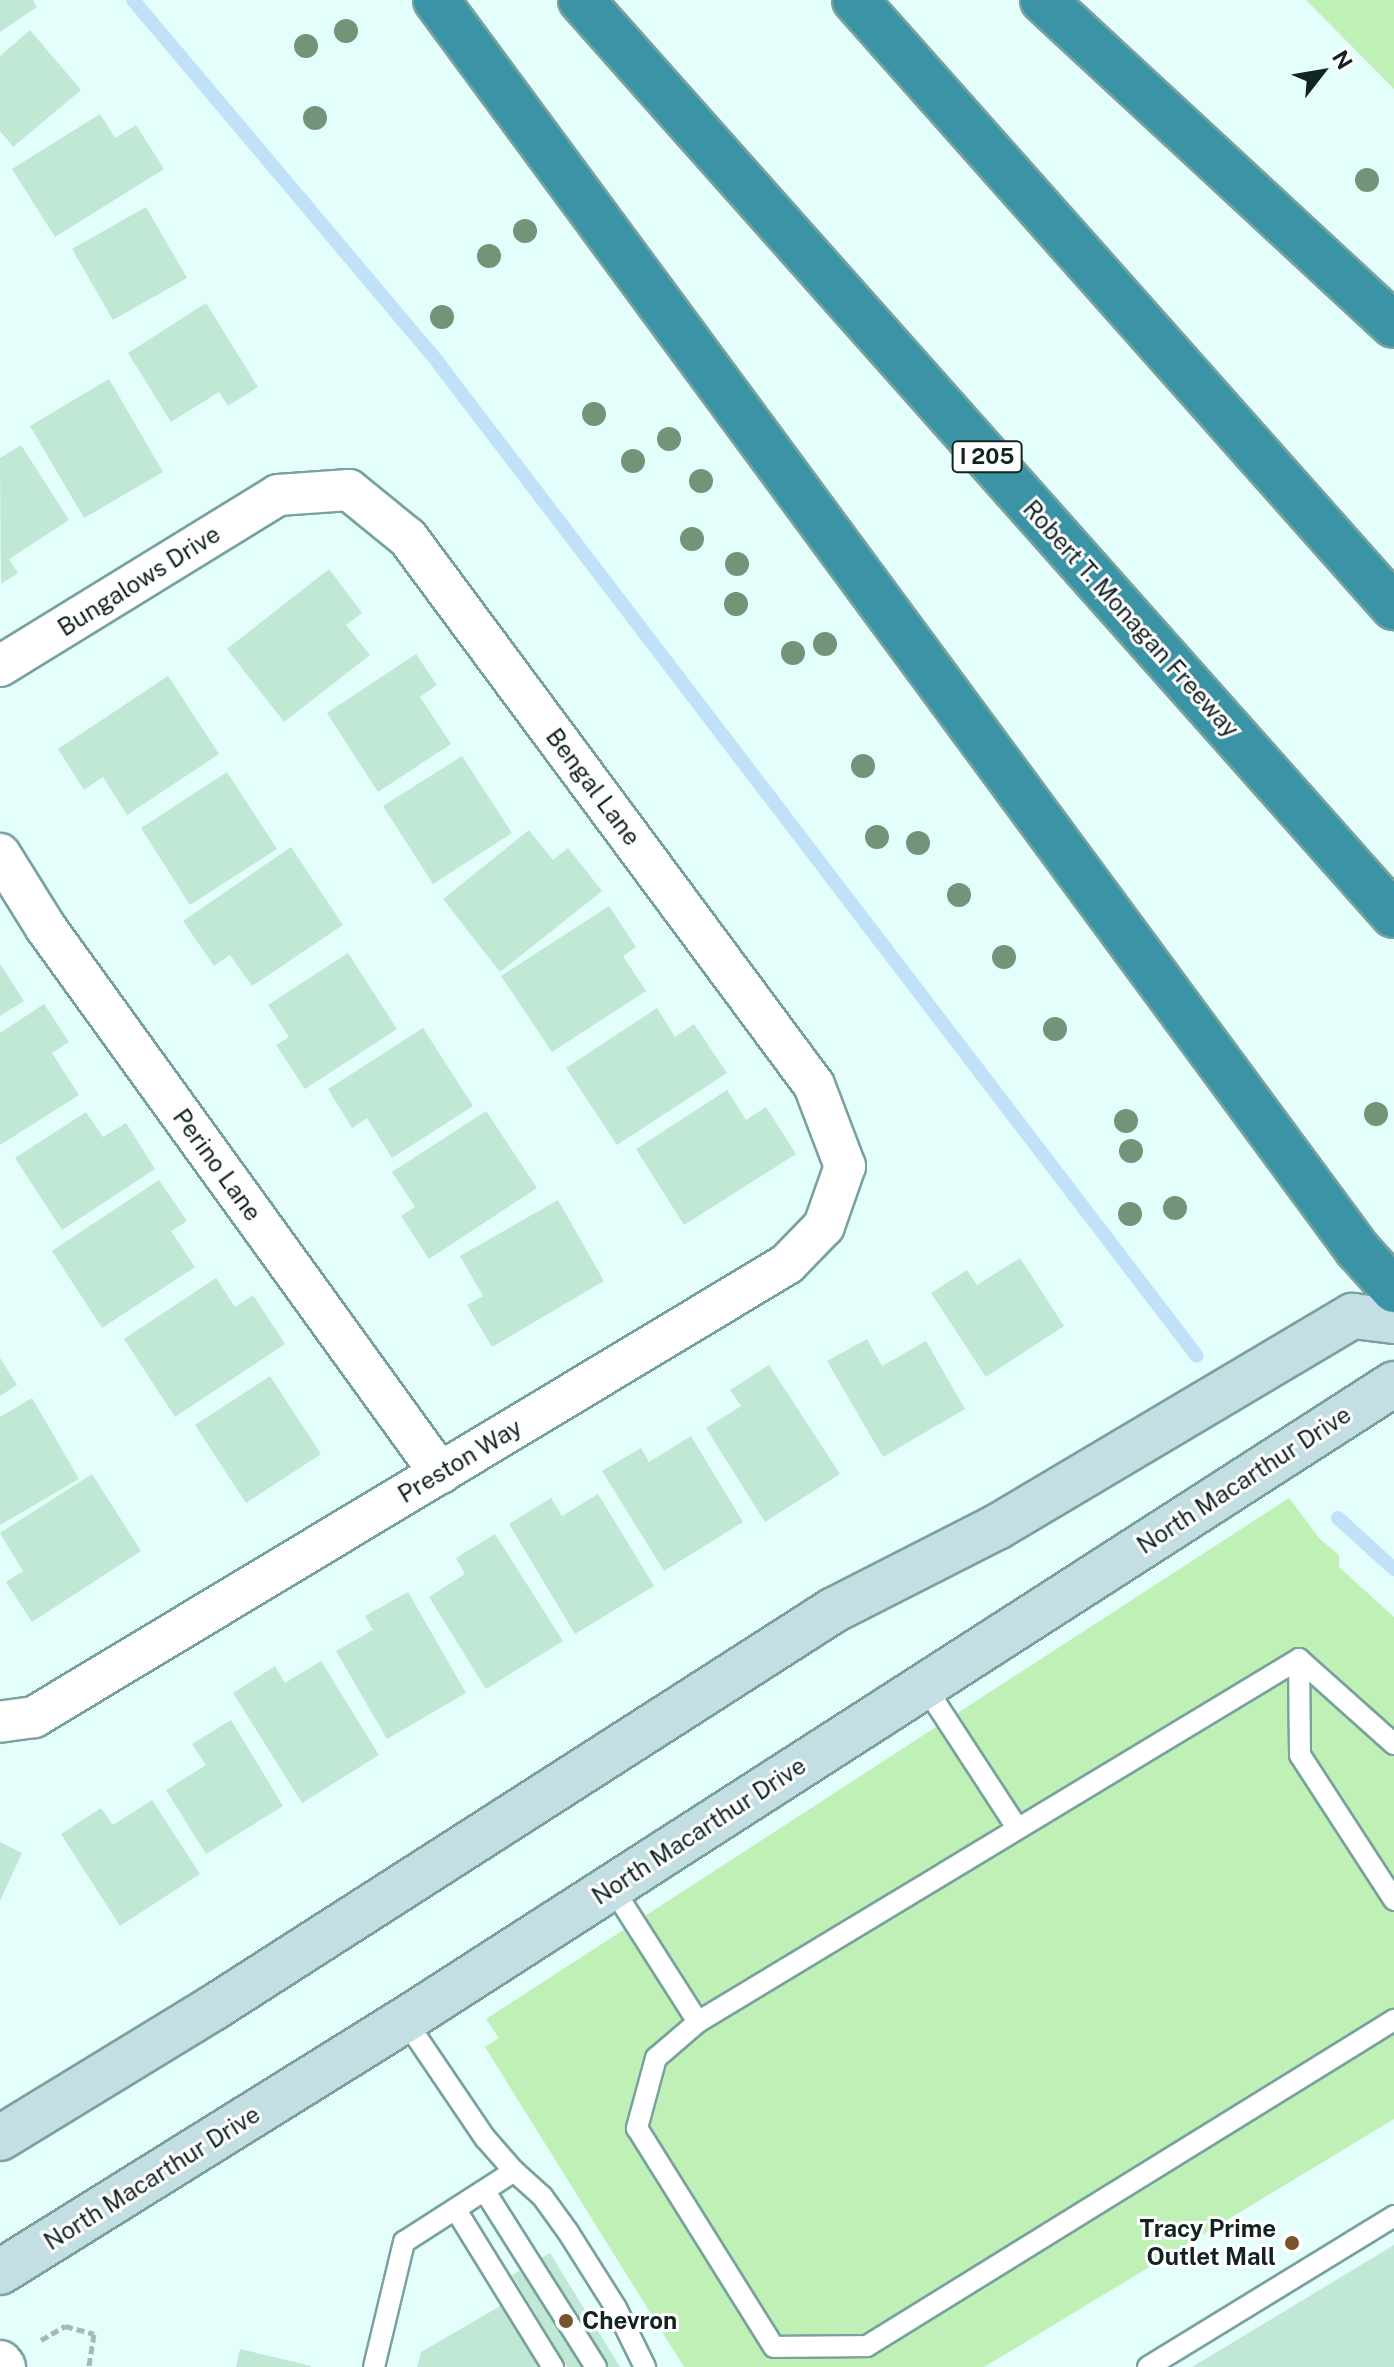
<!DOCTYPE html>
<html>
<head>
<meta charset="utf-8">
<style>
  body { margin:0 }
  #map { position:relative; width:1394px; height:2367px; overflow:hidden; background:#e3fefb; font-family:"Public Sans",sans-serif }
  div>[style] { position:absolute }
  .green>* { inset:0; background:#bff0b5 }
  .stream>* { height:14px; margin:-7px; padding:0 7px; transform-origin:7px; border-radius:7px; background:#c0e1f7 }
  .building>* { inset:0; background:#c1e7d5 }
  .path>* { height:5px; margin-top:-2.5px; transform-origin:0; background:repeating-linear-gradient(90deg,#a2bab8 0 8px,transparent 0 12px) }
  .roads { filter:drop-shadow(2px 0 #77a29e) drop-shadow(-2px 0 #77a29e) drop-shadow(0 2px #77a29e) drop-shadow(0 -2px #77a29e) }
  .service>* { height:20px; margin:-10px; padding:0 10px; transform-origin:10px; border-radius:10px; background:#fff }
  .minor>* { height:40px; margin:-20px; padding:0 20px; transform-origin:20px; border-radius:20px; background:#fff }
  .tertiary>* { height:44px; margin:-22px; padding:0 22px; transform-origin:22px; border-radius:22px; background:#fff }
  .secondary>* { height:44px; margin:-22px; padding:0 22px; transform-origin:22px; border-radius:22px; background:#c4dfe4 }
  .motorway>* { height:44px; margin:-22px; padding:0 22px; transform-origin:22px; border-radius:22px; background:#3b94a6 }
  .trees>* { width:24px; height:24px; margin:-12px; border-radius:50%; background:#729478 }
  .dots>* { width:22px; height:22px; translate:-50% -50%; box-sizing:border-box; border:4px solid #fff; border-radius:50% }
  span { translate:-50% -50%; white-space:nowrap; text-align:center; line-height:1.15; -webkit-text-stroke:6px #fff; paint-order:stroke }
  .shield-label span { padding:2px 6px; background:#fff; border:2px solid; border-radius:6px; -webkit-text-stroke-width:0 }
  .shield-label { font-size:22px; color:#122322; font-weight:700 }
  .street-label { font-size:24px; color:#122322 }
  .poi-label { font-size:24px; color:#122322; font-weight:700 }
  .right { translate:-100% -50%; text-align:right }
  .left { translate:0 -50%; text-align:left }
  .north { position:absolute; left:1282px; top:32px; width:80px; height:80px; -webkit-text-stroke:6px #fff; paint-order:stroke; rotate:59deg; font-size:22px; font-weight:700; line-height:32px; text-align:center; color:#122322 }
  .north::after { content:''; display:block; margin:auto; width:28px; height:36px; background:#122322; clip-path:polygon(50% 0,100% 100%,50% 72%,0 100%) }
</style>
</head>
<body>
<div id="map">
  <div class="green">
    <div style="clip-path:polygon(1306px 0,1394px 0,1394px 89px)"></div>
    <div style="clip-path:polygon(1289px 1498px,1319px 1538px,1339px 1555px,1339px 1567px,1394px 1617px,1394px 2119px,984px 2367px,684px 2367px,485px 2047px,499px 2038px,486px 2019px)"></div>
  </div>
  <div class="stream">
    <div style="left:133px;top:0;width:476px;rotate:49.9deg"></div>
    <div style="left:439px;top:364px;width:1248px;rotate:52.62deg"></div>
    <div style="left:1338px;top:1518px;width:76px;rotate:42.3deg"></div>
  </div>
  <div class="building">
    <div style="clip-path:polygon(0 0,33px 0,37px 7px,0 32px)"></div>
    <div style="clip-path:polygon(30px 30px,81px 90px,13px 147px,0 131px,0 56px)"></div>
    <div style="clip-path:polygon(100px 114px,115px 138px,136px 125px,164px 169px,55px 237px,12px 169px)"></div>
    <div style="clip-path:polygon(146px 207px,187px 278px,113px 320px,72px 249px)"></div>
    <div style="clip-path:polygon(206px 303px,258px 387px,228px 406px,219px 392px,171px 422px,128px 353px)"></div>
    <div style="clip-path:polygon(109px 379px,163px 472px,84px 518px,30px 426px)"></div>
    <div style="clip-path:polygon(21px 445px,69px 520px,9px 559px,18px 573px,1px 584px,0 458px)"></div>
    <div style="clip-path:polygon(329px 569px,362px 613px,346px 625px,370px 655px,284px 722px,227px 649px)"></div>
    <div style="clip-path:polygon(416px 654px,437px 685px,420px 697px,451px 744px,378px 792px,327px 713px)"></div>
    <div style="clip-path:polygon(168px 676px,219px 754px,127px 815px,103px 777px,84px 790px,58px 749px)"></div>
    <div style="clip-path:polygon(462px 756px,512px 833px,433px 884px,383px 806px)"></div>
    <div style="clip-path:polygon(227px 772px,277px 849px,190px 905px,141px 828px)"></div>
    <div style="clip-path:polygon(529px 830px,553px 860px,568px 848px,602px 891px,500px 972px,443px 899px)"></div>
    <div style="clip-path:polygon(291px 847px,343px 925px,252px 986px,230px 955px,214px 966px,183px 921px)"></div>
    <div style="clip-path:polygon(609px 906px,636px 947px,623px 956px,646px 991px,552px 1052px,501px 976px)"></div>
    <div style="clip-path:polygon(348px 953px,397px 1029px,305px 1089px,276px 1045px,289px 1037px,268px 1005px)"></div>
    <div style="clip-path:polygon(0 964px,24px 1001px,0 1016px)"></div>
    <div style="clip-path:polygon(44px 1004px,69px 1042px,52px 1053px,79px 1095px,0 1145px,0 1033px)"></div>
    <div style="clip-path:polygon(657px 1008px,675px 1037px,694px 1024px,727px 1073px,617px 1145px,566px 1068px)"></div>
    <div style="clip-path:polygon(423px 1028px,473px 1106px,392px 1158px,367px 1118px,352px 1128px,328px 1089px)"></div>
    <div style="clip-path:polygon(727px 1090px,746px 1120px,766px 1107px,796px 1154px,684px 1225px,636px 1149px)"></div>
    <div style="clip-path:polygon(486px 1111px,537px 1188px,429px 1259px,401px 1216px,415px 1207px,392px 1172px)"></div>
    <div style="clip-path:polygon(86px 1112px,103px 1137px,126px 1123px,155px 1169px,62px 1230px,15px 1158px)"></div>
    <div style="clip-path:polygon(159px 1180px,187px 1221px,171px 1231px,195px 1267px,102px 1328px,52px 1251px)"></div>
    <div style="clip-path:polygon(558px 1200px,604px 1281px,492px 1347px,467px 1305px,483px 1296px,460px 1256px)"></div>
    <div style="clip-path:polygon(1020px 1258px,1064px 1326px,986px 1377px,931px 1293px,967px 1270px,977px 1285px)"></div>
    <div style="clip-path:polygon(216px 1278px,235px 1307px,253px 1295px,285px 1344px,175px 1417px,124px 1339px)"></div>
    <div style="clip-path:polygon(867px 1339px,882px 1366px,926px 1341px,965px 1409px,883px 1457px,827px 1361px)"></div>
    <div style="clip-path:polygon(0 1358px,17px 1385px,0 1396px)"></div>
    <div style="clip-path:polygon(769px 1365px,840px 1474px,765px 1522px,706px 1428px,741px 1406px,730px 1390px)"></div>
    <div style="clip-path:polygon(270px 1376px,321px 1454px,246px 1503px,195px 1425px)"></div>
    <div style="clip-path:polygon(32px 1398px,79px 1479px,0 1525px,0 1417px)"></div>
    <div style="clip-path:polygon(691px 1436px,743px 1522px,664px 1571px,602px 1471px,641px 1448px,649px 1462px)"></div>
    <div style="clip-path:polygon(92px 1474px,141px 1551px,32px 1622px,6px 1582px,23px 1571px,0 1533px)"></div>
    <div style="clip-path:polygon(598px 1494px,654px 1586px,575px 1634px,509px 1524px,551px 1498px,562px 1516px)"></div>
    <div style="clip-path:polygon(495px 1534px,563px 1641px,486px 1689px,429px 1597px,465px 1574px,456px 1558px)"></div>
    <div style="clip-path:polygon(408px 1592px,466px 1693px,387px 1739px,336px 1651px,373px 1630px,365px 1616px)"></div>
    <div style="clip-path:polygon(321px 1661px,379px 1755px,302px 1803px,233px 1693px,275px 1666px,285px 1683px)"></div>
    <div style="clip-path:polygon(231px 1720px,283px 1806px,206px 1854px,166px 1790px,206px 1765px,192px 1744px)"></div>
    <div style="clip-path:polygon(152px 1800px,200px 1874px,120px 1926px,61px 1834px,101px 1808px,113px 1825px)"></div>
    <div style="clip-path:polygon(0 1842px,22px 1853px,0 1901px)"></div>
    <div style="clip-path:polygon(1394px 2245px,1394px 2367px,1192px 2367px)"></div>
    <div style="clip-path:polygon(550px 2253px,620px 2367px,567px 2367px,512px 2275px)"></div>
    <div style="clip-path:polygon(502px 2305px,539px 2367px,417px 2367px,421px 2352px)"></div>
    <div style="clip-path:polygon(240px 2349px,311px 2366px,311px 2367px,236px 2367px)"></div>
  </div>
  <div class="path">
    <div style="left:41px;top:2340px;width:28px;rotate:-30deg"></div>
    <div style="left:65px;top:2326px;width:30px;rotate:15deg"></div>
    <div style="left:94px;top:2334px;width:33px;rotate:99deg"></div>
  </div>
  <div class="roads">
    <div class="service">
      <div style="left:1299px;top:1659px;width:96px;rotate:89.4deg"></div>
      <div style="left:1300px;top:1755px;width:173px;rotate:57deg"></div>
      <div style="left:924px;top:1685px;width:168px;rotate:56.9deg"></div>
      <div style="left:1394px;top:1744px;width:127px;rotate:-138.2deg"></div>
      <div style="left:1299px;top:1659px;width:702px;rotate:148.87deg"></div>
      <div style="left:698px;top:2022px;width:55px;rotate:139.4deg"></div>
      <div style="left:656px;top:2058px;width:73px;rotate:105.2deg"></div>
      <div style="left:637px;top:2128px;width:258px;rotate:58deg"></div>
      <div style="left:774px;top:2347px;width:93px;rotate:-0.6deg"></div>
      <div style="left:867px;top:2346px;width:620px;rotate:-31.74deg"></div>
      <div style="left:612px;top:1887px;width:160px;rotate:57.5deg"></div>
      <div style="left:514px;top:2171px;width:38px;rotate:42deg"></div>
      <div style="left:542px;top:2196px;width:44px;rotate:54.2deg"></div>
      <div style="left:568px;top:2232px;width:90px;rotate:57.7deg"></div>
      <div style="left:616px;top:2308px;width:66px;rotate:63.8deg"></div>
      <div style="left:486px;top:2193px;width:206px;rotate:57.7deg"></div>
      <div style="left:456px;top:2210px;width:185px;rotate:58.3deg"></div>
      <div style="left:374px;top:2367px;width:129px;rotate:-76.5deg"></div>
      <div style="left:404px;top:2242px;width:131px;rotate:-32.8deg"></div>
      <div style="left:514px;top:2171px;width:44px;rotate:-131.3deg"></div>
      <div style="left:485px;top:2138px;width:143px;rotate:-124.1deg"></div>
      <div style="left:1148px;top:2367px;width:289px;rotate:-31.5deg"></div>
    </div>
    <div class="minor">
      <div style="left:0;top:666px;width:326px;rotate:-31.6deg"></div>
      <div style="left:278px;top:495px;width:71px;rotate:-4deg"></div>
      <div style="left:349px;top:490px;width:76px;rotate:39.1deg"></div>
      <div style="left:408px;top:538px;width:681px;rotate:53.42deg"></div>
      <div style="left:814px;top:1085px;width:87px;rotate:69.1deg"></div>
      <div style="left:845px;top:1166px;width:64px;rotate:109.3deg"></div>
      <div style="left:824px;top:1226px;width:53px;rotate:134.2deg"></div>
      <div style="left:787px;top:1264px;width:879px;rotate:148.97deg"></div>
      <div style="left:34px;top:1717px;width:34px;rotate:172deg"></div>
      <div style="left:0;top:854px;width:87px;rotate:58.1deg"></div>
      <div style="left:46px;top:928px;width:673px;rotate:54.14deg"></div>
    </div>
    <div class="tertiary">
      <div style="left:0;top:2363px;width:5px;rotate:53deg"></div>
    </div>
    <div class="secondary">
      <div style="left:0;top:2138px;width:250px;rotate:-31.4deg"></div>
      <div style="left:213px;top:2008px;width:738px;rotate:-32.66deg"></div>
      <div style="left:834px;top:1610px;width:183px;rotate:-27deg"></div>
      <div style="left:997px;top:1527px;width:414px;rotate:-30.7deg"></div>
      <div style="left:1353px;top:1316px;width:41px;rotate:7deg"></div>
      <div style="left:0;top:2272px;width:477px;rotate:-31.9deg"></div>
      <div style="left:405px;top:2020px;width:1176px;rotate:-32.74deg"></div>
    </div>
    <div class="motorway">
      <div style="left:436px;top:0;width:1553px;rotate:53.59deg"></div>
      <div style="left:1358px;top:1250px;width:54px;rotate:48deg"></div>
      <div style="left:581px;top:0;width:1224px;rotate:48.38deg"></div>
      <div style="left:855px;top:0;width:812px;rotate:48.4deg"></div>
      <div style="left:1043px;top:0;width:478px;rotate:42.8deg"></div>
    </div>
  </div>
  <div class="trees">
    <div style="left:346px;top:31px"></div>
    <div style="left:306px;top:46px"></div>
    <div style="left:315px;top:118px"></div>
    <div style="left:1367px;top:180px"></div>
    <div style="left:525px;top:231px"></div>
    <div style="left:489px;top:256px"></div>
    <div style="left:442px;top:317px"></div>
    <div style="left:594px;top:414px"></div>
    <div style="left:669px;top:439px"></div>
    <div style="left:633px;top:461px"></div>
    <div style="left:701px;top:481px"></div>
    <div style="left:692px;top:539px"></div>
    <div style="left:737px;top:564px"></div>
    <div style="left:736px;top:604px"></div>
    <div style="left:825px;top:644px"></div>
    <div style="left:793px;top:653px"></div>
    <div style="left:863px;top:766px"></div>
    <div style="left:877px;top:837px"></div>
    <div style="left:918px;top:843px"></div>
    <div style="left:959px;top:895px"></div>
    <div style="left:1004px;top:957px"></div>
    <div style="left:1055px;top:1029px"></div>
    <div style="left:1376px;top:1114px"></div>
    <div style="left:1126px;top:1121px"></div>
    <div style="left:1131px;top:1151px"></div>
    <div style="left:1175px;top:1208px"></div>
    <div style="left:1130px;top:1214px"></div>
  </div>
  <div class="dots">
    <div style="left:1292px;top:2243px;background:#77542d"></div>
    <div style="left:566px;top:2321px;background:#77542d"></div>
  </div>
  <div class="shield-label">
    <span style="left:987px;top:457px">I 205</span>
  </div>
  <div class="street-label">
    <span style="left:139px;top:581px;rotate:-32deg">Bungalows Drive</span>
    <span style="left:1131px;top:619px;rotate:48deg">Robert T. Monagan Freeway</span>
    <span style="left:593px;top:787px;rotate:53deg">Bengal Lane</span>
    <span style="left:217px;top:1165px;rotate:54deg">Perino Lane</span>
    <span style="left:460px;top:1461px;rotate:-31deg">Preston Way</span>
    <span style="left:1244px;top:1480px;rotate:-33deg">North Macarthur Drive</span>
    <span style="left:699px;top:1831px;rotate:-33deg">North Macarthur Drive</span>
    <span style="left:152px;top:2178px;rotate:-32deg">North Macarthur Drive</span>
  </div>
  <div class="poi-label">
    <span class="right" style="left:1276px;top:2243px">Tracy Prime<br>Outlet Mall</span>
    <span class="left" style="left:582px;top:2321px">Chevron</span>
  </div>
  <div class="north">N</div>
</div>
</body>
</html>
